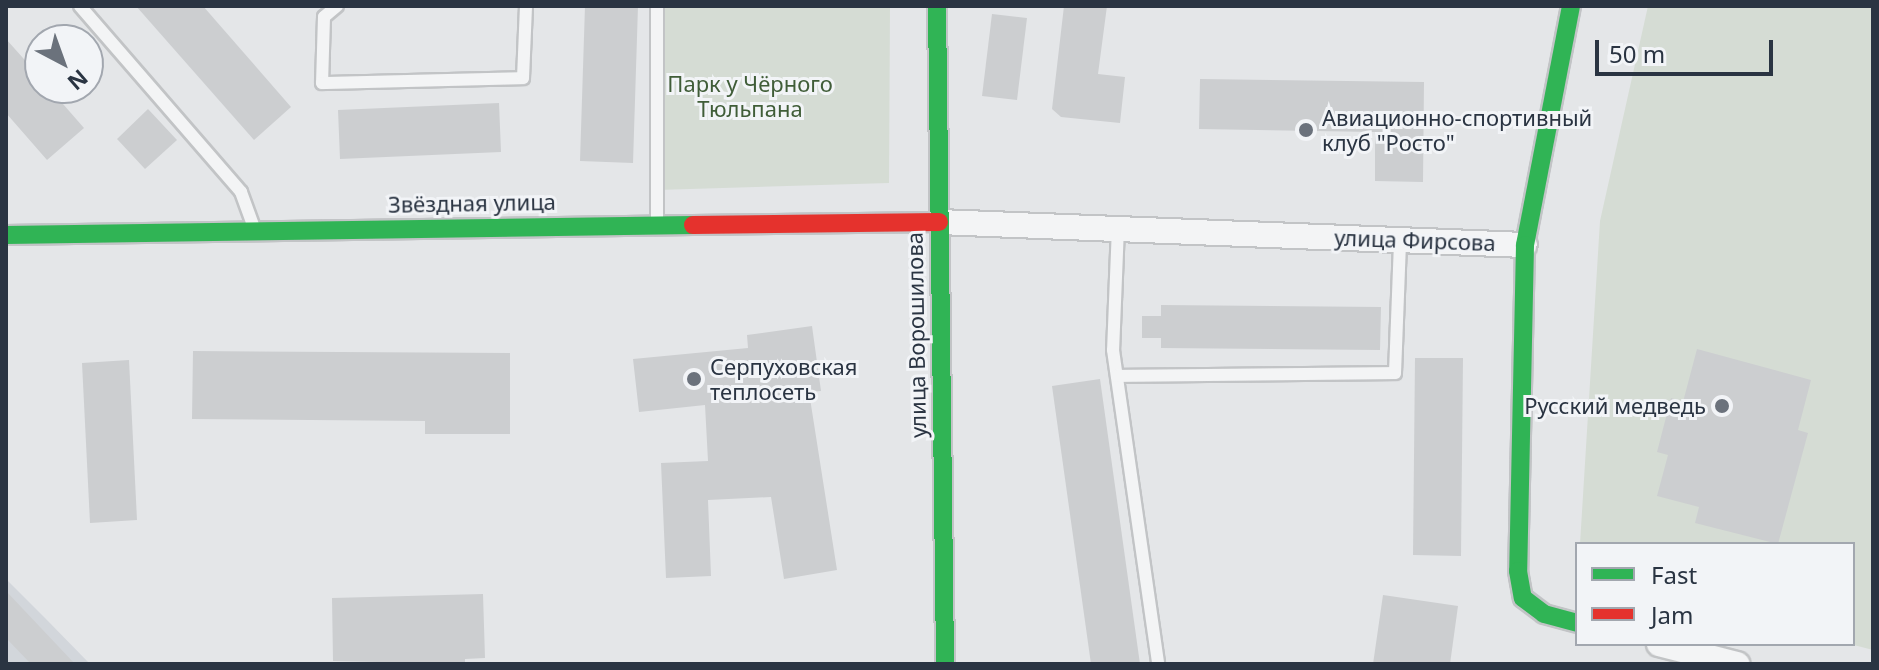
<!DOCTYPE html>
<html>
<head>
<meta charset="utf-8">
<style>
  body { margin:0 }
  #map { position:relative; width:1879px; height:670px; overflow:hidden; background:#e4e6e8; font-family:"Noto Sans",sans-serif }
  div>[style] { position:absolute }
  .built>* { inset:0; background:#d2d6db }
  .green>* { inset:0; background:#d5dcd4 }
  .building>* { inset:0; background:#ccced0 }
  .roads { filter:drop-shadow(2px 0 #c2c4c6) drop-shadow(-2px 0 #c2c4c6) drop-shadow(0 2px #c2c4c6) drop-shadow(0 -2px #c2c4c6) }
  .lane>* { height:12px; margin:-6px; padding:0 6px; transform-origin:6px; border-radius:6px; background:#f3f4f5 }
  .street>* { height:24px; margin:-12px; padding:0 12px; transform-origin:12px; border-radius:12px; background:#f3f4f5 }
  .fast>* { height:18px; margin:-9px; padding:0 9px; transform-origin:9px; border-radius:9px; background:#30b455 }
  .jam>* { height:18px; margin:-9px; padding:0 9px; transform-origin:9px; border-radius:9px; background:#e5322d }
  .dots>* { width:22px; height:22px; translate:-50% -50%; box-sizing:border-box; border:4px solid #f2f4f7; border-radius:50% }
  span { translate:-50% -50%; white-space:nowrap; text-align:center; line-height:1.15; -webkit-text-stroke:6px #f2f4f7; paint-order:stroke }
  .park-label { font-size:22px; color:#405d38 }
  .poi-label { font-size:22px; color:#2a3442 }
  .left { translate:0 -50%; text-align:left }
  .right { translate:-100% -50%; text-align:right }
  .street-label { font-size:22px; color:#2a3442 }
  .frame { position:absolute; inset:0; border:8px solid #2a3442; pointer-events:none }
  .legend { position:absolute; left:1575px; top:542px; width:280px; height:104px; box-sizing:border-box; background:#f2f4f7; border:2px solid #a2a7af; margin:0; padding:10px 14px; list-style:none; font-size:24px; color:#2a3442 }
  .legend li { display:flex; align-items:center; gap:16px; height:40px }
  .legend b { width:40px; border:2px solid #a2a7af }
  .north { position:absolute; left:24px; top:24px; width:80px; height:80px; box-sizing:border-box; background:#f2f4f7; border:2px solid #a2a7af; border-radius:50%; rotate:139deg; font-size:22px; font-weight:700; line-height:32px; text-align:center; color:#2a3442 }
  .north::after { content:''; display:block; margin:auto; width:28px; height:36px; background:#6b727c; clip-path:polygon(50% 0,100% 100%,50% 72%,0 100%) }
  .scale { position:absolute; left:1595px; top:40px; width:178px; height:36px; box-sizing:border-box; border:4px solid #2a3442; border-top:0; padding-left:10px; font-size:24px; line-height:28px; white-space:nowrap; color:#2a3442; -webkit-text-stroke:6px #f2f4f7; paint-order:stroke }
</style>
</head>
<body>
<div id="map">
  <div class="built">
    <div style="clip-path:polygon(6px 579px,45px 618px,90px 664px,6px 664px)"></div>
  </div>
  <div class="green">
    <div style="clip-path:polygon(657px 6px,890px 6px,889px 183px,657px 190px)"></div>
    <div style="clip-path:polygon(1648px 6px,1873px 6px,1873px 650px,1850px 644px,1853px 544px,1580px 544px,1600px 221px)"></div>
  </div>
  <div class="building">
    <div style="clip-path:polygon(136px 6px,203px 6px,291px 107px,254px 140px)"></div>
    <div style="clip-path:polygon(585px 6px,638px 6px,633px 163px,580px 161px)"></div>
    <div style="clip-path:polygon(1064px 6px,1107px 6px,1098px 74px,1125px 77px,1120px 123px,1061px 117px,1052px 109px)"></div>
    <div style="clip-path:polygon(992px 14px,1027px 18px,1017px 100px,982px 96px)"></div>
    <div style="clip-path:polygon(6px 39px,40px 77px,40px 88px,49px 88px,84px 128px,47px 160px,6px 113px)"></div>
    <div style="clip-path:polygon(1200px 79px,1424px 82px,1423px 182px,1375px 181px,1375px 132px,1199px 129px)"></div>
    <div style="clip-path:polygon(499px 103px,501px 152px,340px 159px,338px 110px)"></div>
    <div style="clip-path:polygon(148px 109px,177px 140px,145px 169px,117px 139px)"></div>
    <div style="clip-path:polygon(1161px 305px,1381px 307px,1380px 350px,1161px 348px,1161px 338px,1142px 338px,1142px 316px,1161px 316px)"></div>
    <div style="clip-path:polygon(812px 326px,821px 391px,809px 392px,837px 570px,784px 579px,771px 497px,708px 500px,711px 576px,666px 578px,661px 463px,708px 461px,705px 405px,639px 412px,633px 359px,748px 348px,747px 335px)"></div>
    <div style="clip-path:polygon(1697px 349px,1811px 380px,1798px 430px,1808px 433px,1778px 544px,1695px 523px,1699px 507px,1657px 496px,1668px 455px,1657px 452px,1671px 398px,1683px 402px)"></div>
    <div style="clip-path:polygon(193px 351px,510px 353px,510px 434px,425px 434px,425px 421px,192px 419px)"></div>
    <div style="clip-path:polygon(1415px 358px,1463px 358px,1461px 556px,1413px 555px)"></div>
    <div style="clip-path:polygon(129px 360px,137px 520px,90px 523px,82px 363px)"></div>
    <div style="clip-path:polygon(1100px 379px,1140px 664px,1091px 664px,1052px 386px)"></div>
    <div style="clip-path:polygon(6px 591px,75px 664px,31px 664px,6px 638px)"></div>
    <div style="clip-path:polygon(483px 594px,485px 658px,465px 659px,465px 664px,333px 661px,332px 598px)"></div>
    <div style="clip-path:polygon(1383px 595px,1458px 606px,1450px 664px,1373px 664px)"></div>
  </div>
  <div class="roads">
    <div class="lane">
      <div style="left:80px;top:6px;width:246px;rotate:49.1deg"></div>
      <div style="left:241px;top:192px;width:37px;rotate:70deg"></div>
      <div style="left:337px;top:6px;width:17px;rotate:140deg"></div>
      <div style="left:324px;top:17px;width:66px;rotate:91.7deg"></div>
      <div style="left:322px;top:83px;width:201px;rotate:-1.4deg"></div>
      <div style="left:523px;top:78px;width:72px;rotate:-87.6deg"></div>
      <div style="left:657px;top:6px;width:217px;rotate:90deg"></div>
      <div style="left:1118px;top:227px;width:123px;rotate:92.3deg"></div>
      <div style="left:1113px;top:350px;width:317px;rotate:81.8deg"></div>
      <div style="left:1117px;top:376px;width:278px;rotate:-0.6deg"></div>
      <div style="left:1395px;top:373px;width:133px;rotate:-87.8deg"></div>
    </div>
    <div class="street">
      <div style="left:939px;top:222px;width:586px;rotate:2.25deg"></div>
      <div style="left:1659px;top:644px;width:81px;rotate:14.4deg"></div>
    </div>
    <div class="fast">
      <div style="left:937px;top:6px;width:658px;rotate:89.3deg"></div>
      <div style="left:1571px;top:6px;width:243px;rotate:100.9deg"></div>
      <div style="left:1525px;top:245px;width:326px;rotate:91.2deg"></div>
      <div style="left:1518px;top:571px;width:27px;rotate:80deg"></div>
      <div style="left:1523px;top:598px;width:26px;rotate:37deg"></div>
      <div style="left:1544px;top:614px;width:34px;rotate:15deg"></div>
      <div style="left:6px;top:235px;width:687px;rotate:-0.83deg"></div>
    </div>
    <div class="jam">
      <div style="left:693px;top:225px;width:246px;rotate:-0.7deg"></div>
    </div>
  </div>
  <div class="dots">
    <div style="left:1306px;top:130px;background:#6b727c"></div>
    <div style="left:694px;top:379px;background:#6b727c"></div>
    <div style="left:1722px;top:406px;background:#6b727c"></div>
  </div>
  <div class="park-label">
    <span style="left:750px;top:96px">Парк у Чёрного<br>Тюльпана</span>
  </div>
  <div class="poi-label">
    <span class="left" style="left:1322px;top:130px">Авиационно-спортивный<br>клуб "Росто"</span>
    <span class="left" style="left:710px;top:379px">Серпуховская<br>теплосеть</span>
    <span class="right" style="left:1706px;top:406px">Русский медведь</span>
  </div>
  <div class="street-label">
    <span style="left:472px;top:203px;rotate:-1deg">Звёздная улица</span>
    <span style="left:1415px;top:240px;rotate:2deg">улица Фирсова</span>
    <span style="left:916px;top:335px;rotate:-91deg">улица Ворошилова</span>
  </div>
  <div class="frame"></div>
  <ul class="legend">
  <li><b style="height:10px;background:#30b455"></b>Fast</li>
  <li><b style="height:10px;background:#e5322d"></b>Jam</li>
  </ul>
  <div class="north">N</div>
  <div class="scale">50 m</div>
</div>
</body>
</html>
